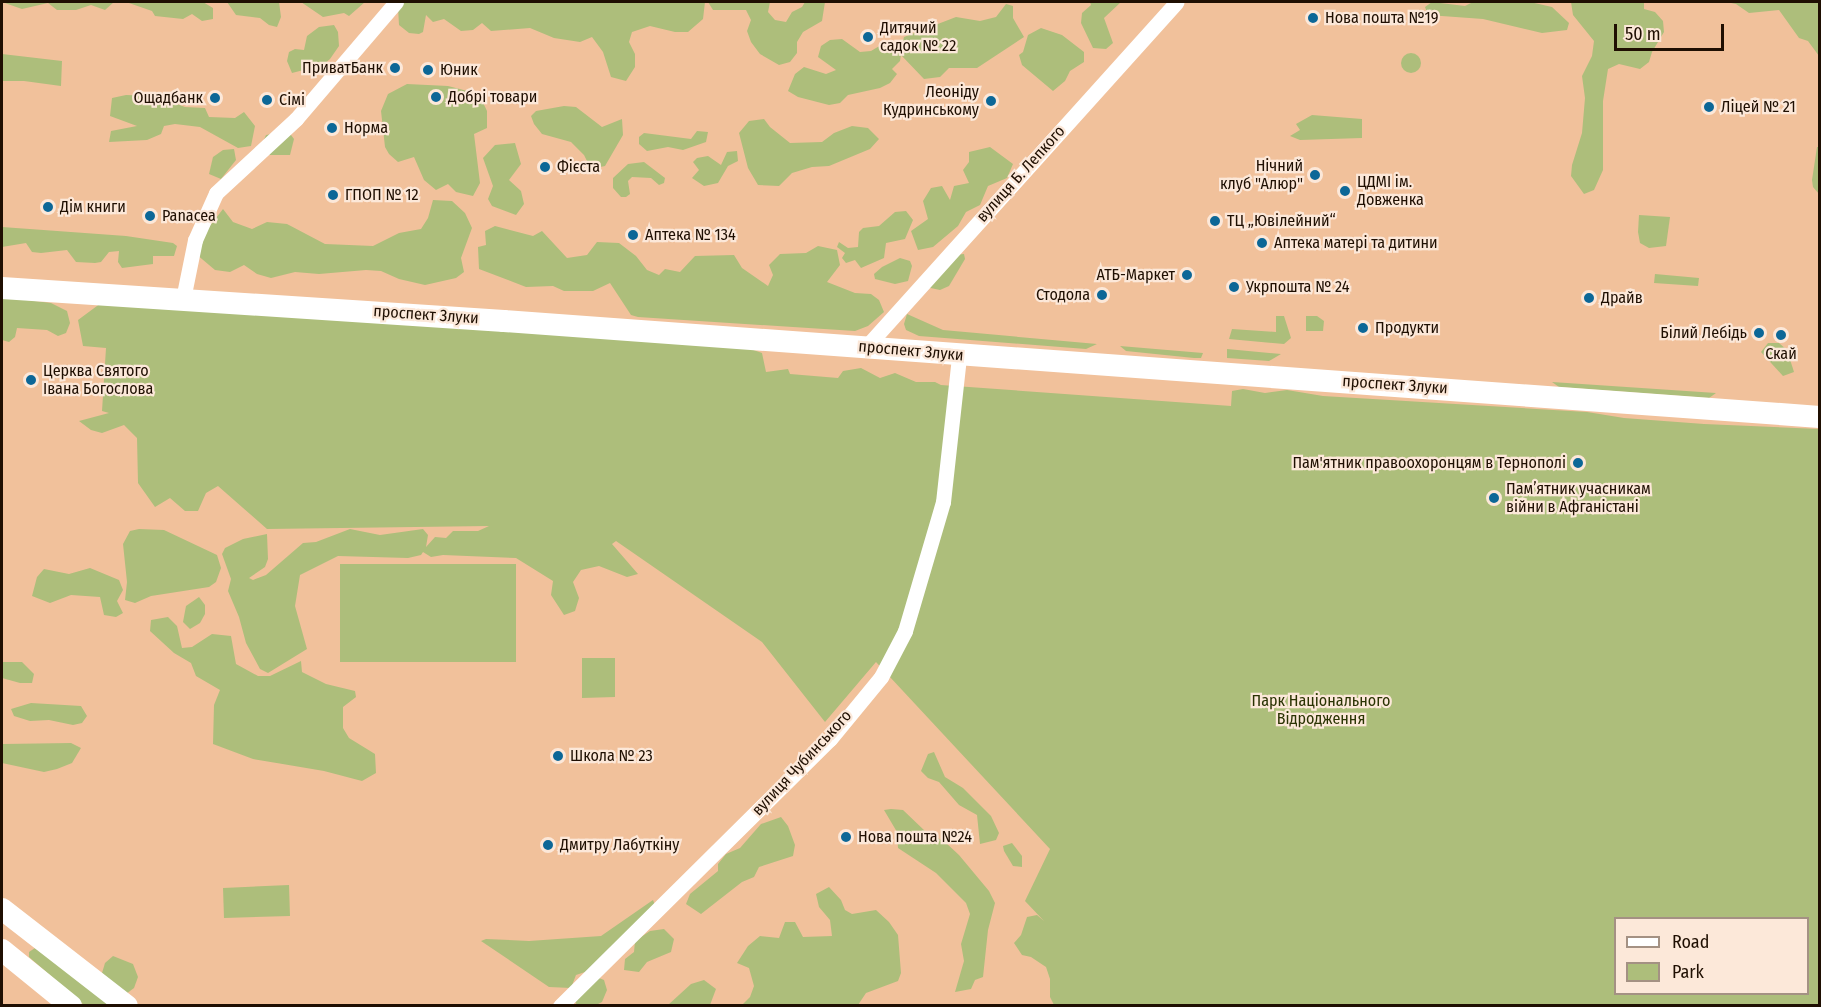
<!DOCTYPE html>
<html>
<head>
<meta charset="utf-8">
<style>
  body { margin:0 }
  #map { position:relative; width:1821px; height:1007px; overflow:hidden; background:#f1c19b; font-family:"Fira Sans Condensed",sans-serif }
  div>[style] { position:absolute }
  .green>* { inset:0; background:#adbe7b }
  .round { border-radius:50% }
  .minor>* { height:15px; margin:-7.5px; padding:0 7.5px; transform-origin:7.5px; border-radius:7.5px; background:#fff }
  .secondary>* { height:22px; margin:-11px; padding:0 11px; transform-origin:11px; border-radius:11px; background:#fff }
  .dots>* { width:16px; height:16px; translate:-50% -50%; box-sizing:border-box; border:3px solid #fce8d9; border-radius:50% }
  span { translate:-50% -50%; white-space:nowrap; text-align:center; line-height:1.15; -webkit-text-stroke:4.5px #fce8d9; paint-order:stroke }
  .poi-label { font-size:16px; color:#1f0f02 }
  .left { translate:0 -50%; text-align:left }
  .right { translate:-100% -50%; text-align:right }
  .street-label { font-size:16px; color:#1f0f02 }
  .park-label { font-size:16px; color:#2a3303 }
  .frame { position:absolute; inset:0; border:3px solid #1f0f02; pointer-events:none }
  .legend { position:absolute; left:1614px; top:917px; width:195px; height:78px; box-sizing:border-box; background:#fce8d9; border:2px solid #a49183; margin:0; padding:8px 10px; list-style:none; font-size:18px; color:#1f0f02 }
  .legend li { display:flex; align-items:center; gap:12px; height:30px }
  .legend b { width:30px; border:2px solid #a49183 }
  .scale { position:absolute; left:1614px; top:24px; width:110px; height:27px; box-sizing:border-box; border:3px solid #1f0f02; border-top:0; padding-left:8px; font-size:18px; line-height:21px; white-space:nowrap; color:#1f0f02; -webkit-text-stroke:4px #fce8d9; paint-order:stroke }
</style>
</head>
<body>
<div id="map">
  <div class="green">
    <div style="clip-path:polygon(2px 2px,114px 2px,105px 10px,91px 5px,76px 10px,57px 10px,48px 3px,22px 9px)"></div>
    <div style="clip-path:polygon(126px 2px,203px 2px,213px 8px,213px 19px,202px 21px,192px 14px,183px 19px,155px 16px,152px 11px)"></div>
    <div style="clip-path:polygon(227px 2px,279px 2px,281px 17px,277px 27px,269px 25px,260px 18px,236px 15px)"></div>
    <div style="clip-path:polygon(301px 2px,365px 2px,349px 16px,344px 13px,323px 17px)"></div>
    <div style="clip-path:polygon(401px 2px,705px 2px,703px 19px,688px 32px,675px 32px,650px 26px,632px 32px,629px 42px,635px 54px,635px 67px,626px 81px,611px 77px,603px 52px,592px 37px,580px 42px,554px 38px,530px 28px,491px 31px,482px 23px,473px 30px,461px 31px,444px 19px,433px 22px,426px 15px,423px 32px,419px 34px,409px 33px,399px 25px,398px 7px)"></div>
    <div style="clip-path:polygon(708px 2px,770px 2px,768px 12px,775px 20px,786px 22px,792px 12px,802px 7px,805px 2px,825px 2px,822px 21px,803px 32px,797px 42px,797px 53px,790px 62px,779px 65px,760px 54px,751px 42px,747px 31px,751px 20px,746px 10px,713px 10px)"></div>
    <div style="clip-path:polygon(1090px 2px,1121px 2px,1104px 18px,1113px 43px,1106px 49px,1093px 48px,1081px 23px,1082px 13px,1091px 5px)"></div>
    <div style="clip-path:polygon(1432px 2px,1465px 6px,1473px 2px,1530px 2px,1552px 7px,1569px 23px,1567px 30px,1542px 33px,1483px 19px,1428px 15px,1425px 7px)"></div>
    <div style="clip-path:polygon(1571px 2px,1644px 2px,1644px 9px,1655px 12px,1663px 21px,1664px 32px,1652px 52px,1649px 62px,1640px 69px,1619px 64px,1608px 69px,1603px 101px,1603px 170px,1594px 190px,1584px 194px,1571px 176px,1572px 165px,1582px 133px,1585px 98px,1582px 76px,1592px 56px,1594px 41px,1573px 15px)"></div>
    <div style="clip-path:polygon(1726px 2px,1819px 2px,1819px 56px,1808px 41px,1799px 38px,1779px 10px,1749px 13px,1736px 4px)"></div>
    <div style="clip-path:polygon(1006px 4px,1013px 6px,1013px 18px,1024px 37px,977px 68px,949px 68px,940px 77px,924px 79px,901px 55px,900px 61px,892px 69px,897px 74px,890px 83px,880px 88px,848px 95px,840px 103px,829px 105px,798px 97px,788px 91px,795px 74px,804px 67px,826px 74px,836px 70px,818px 57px,821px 46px,830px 40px,842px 39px,860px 52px,871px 51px,881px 45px,901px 49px,904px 37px,956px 17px,980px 21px,996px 17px)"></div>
    <div style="clip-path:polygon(334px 25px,338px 32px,339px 46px,330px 59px,323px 65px,292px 73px,287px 61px,289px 52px,295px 49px,304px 50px,307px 36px,319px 27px)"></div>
    <div style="clip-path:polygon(1041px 28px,1062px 35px,1084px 52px,1084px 62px,1070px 71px,1065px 81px,1053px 91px,1022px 65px,1019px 55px,1023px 52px,1028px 35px)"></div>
    <div class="round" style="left:1401px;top:53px;width:20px;height:20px"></div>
    <div style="clip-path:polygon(2px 54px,62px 61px,61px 86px,24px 81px,2px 81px)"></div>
    <div style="clip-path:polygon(407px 84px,448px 86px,479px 94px,487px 111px,487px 128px,474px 134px,480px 183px,473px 196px,456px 192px,448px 184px,436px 190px,424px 180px,414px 157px,398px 162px,389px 154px,385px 147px,381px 111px,388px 94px)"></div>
    <div style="clip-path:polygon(126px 95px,156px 96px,185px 107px,205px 108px,209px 117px,235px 118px,244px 112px,255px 126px,251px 146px,238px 148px,200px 127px,175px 124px,164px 126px,161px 134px,147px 140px,109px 142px,111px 131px,137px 126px,110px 116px,112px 98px)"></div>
    <div style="clip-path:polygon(564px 106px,576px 107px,602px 127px,622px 119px,623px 135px,605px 166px,591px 169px,584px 155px,571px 142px,542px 134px,534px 124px,531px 116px,536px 111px)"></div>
    <div style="clip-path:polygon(1312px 115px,1362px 119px,1362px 138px,1300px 140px,1290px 136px,1300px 130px,1296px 124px)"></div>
    <div style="clip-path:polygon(764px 119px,770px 127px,790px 143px,822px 142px,834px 133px,852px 126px,868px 128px,879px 139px,870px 149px,829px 166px,812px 167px,792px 173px,779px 186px,758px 185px,748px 168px,739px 133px,749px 121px)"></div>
    <div style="clip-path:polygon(288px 131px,294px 139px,290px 155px,270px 155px,260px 149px,266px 135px)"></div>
    <div style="clip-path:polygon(697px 131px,708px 132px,706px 142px,683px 150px,668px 147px,647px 151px,639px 144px,639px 137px,644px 133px,691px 139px)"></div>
    <div style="clip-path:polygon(515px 143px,521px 164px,509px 180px,521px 191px,524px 204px,516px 215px,492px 206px,488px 199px,493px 186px,483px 158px,495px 145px)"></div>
    <div style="clip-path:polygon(990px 147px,1013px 164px,1007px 178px,988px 186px,980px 205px,966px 212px,958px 226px,933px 247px,918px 250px,911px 231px,928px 219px,923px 201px,931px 188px,942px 186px,950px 200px,954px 186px,969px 183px,963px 170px,969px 162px,969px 152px)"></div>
    <div style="clip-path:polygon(1817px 147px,1819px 147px,1819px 194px,1813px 187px,1812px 180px)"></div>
    <div style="clip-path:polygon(234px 149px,236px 160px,221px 179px,209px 174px,213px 157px,223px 150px)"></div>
    <div style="clip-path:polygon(737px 151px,738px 161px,728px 166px,718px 183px,704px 186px,692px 178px,699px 170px,693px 162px,697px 158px,708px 156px,721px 165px,727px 152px)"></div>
    <div style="clip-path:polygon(644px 162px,665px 178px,664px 183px,659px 185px,651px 178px,632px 177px,628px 181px,630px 194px,626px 197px,621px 197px,613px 188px,613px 178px,628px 164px)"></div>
    <div style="clip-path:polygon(433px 200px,452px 201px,465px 213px,472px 228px,461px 258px,464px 272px,456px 278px,425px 285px,399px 279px,381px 271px,366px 270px,319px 274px,295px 272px,271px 278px,257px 274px,244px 265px,230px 272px,215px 270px,196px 254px,209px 227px,223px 209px,233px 222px,252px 229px,267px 222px,287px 224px,325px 244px,373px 246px,399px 233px,421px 229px,428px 218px)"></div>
    <div style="clip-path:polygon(906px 211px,913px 220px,905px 239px,886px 243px,884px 258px,861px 268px,855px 260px,846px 263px,842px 258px,845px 253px,837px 247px,839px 242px,848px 248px,858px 247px,859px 232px,863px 228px,879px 226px,895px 212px)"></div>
    <div style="clip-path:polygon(1639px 215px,1670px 217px,1666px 246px,1649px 248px,1640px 243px,1638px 232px)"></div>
    <div style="clip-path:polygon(495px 226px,533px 236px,542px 231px,567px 258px,587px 255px,597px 242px,619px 243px,636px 256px,647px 270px,659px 275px,665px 269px,680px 272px,695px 256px,734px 255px,742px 268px,768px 286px,773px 275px,769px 265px,780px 254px,806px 253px,818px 246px,837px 250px,840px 265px,827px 282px,855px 293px,871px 294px,879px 300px,884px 312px,868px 326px,855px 331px,638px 317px,631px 315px,610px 283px,593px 291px,564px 291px,553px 286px,526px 287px,479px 269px,478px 247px,486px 245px,485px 231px)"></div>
    <div style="clip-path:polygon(2px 227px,126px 236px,173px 243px,177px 246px,174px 256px,153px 256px,153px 264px,122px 268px,118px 262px,119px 251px,109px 252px,101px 262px,95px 263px,76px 262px,67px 250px,41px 253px,32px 252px,26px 243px,2px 247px)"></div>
    <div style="clip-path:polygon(964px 254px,965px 259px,949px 286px,940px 290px,926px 287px,954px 255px)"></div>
    <div style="clip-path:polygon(900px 258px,910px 261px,912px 266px,908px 281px,895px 284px,875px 279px,874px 274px,882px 267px)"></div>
    <div style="clip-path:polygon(1655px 274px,1699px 278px,1698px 286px,1654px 283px)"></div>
    <div style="clip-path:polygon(2px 297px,51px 303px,67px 311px,70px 323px,66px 333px,58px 336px,47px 330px,17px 328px,15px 337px,9px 342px,2px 340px)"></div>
    <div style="clip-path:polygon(evenodd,101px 303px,745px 347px,762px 353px,766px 372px,788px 369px,790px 374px,838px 378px,843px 371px,861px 368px,880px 378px,895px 373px,916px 382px,935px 382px,941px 385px,1231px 406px,1232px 391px,1243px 389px,1265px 393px,1287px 390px,1323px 396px,1587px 412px,1624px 418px,1704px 424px,1819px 429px,1819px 1005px,1054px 1005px,1050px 997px,1050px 979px,1046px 967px,1031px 957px,1022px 955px,1014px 943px,1021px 935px,1027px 917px,1037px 915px,1044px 921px,1025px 901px,1050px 849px,876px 662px,825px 722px,762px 642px,616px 541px,612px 544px,638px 574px,627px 577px,599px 566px,581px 570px,573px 582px,579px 598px,575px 611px,564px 615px,551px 595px,553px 581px,516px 558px,443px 555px,431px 557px,423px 552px,421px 555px,408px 558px,338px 556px,300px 575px,295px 606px,307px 649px,268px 673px,260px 669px,246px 643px,239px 617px,228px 591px,231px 579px,222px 554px,225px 548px,243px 539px,267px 534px,268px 559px,265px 567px,249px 578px,253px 580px,266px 575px,303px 543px,316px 542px,350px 529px,380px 535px,423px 529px,428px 535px,426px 547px,435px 537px,446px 538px,453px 531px,478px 531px,489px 526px,267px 529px,218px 486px,206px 493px,198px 511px,185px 511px,170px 498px,155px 507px,138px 483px,137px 438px,124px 425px,102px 433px,91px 430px,79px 421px,109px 413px,102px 411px,106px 348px,83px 346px,78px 320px,101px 303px,1616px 918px,1808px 918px,1808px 994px,1616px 994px,1616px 918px)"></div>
    <div style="clip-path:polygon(907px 314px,943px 330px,1097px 344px,1086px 349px,919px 336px,906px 330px,904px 324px)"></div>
    <div style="clip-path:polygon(1276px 316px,1284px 316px,1291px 338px,1284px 344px,1229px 339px,1232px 329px,1276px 332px)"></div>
    <div style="clip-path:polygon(1306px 316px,1317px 316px,1324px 321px,1323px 331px,1306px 331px)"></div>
    <div style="clip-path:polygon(1768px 343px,1779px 343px,1787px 350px,1794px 372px,1783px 376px,1761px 352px)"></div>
    <div style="clip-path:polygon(1120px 346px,1203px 353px,1201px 358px,1194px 358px,1126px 351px)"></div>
    <div style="clip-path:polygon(1227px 349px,1281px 354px,1269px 361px,1227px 358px)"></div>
    <div style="clip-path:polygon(1552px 382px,1716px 393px,1709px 398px,1559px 387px)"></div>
    <div style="clip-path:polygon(139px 529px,164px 530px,217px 555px,221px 568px,216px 582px,209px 587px,151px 596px,135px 603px,125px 600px,127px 582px,123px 544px,130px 531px)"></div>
    <div style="clip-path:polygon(340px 564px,516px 564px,516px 662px,340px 662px)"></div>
    <div style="clip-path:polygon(90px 568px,119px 580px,123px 590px,117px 601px,123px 613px,116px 617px,104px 615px,100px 597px,71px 595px,50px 603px,32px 596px,37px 577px,44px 569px,69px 574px)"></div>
    <div style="clip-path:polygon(199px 597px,205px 605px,205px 614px,200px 623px,190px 629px,183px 622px,186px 606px)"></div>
    <div style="clip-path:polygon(168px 617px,177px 626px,182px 648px,192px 647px,212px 634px,231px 636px,236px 664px,258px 676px,270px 676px,301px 661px,302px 672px,326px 684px,355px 691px,356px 697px,343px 707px,343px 728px,349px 738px,375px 754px,376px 773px,362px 781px,324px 771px,253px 759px,213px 744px,214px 705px,220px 690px,196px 676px,191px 663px,174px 653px,150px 631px,151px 620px)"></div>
    <div style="clip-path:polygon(582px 658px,615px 658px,615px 697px,582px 698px)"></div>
    <div style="clip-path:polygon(2px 662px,22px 662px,34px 674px,32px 683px,20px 683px,2px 678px)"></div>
    <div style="clip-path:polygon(31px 703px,81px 706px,87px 716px,82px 723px,73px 725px,49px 720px,30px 721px,14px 716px,11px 709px)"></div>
    <div style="clip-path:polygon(71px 743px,81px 748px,72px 763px,57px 769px,44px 772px,2px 763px,3px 744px)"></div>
    <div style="clip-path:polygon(934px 752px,945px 777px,963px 788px,991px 816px,999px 833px,996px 840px,980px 844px,977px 815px,959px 805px,939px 782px,928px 778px,921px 771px,928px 754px)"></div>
    <div style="clip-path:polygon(891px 809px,903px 810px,925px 831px,945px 842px,959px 855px,989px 891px,995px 903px,988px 930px,983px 977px,975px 980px,971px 989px,955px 992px,964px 961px,961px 944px,970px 914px,966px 903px,936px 873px,898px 848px,897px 832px,884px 810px)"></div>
    <div style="clip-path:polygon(781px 817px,788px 826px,795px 845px,793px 856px,759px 867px,754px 877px,742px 882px,701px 914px,686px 904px,690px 894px,718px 871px,718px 864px,726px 854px,740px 848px,761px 824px)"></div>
    <div style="clip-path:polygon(1012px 843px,1022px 856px,1022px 867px,1013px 866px,1004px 851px,1003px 846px)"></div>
    <div style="clip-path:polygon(289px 885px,290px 916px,224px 918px,223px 888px)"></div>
    <div style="clip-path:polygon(829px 887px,841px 900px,845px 910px,852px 914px,876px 910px,889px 922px,898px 935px,901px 973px,898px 981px,866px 993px,858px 1005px,742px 1005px,750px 997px,754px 986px,749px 968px,737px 963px,748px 946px,760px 936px,779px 938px,785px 922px,795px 922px,803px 937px,832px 936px,830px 920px,819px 907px,816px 894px)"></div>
    <div style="clip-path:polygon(653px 900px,658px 913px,588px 971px,576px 975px,571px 988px,549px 987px,481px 941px,486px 939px,529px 941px,601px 936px)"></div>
    <div style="clip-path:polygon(664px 929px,674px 939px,671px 952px,647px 962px,639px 972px,624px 970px,625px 959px,634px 952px,635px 941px,650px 931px)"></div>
    <div style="clip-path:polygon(35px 948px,116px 1005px,84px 1005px,29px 957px,29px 952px)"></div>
    <div style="clip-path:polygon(113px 956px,133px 964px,138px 977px,134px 988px,126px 994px,102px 973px,105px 963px)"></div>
    <div style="clip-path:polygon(594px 976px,604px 980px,607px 990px,602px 1002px,596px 1005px,577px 1005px,572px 996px)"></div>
    <div style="clip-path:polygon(704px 980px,716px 989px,710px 1005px,668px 1005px,691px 984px)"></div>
  </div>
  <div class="minor">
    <div style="left:183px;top:299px;width:60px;rotate:-78.5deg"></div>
    <div style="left:195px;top:240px;width:51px;rotate:-65.9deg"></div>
    <div style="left:216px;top:193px;width:109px;rotate:-42.8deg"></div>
    <div style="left:296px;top:119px;width:154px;rotate:-49.5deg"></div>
    <div style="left:866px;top:347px;width:464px;rotate:-48deg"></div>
    <div style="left:560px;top:1006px;width:380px;rotate:-44.7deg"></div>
    <div style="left:830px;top:739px;width:80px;rotate:-50.6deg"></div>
    <div style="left:881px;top:677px;width:52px;rotate:-62.4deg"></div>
    <div style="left:905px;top:631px;width:134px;rotate:-73.6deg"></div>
    <div style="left:943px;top:502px;width:147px;rotate:-83.7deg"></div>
  </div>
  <div class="secondary">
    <div style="left:2px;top:288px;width:503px;rotate:3.76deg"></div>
    <div style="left:504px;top:321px;width:1319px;rotate:4.17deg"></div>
    <div style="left:2px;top:909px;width:158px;rotate:37.8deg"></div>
    <div style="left:2px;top:950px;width:89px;rotate:39.1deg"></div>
  </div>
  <div class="dots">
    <div style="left:1313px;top:18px;background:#0c6797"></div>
    <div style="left:868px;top:37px;background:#0c6797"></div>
    <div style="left:395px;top:68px;background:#0c6797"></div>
    <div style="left:428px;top:70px;background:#0c6797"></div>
    <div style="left:436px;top:97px;background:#0c6797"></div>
    <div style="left:215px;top:98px;background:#0c6797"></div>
    <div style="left:267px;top:100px;background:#0c6797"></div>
    <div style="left:991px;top:101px;background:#0c6797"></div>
    <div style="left:1709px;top:107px;background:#0c6797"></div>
    <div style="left:332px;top:128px;background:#0c6797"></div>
    <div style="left:545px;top:167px;background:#0c6797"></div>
    <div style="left:1315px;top:175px;background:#0c6797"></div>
    <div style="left:1345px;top:191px;background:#0c6797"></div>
    <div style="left:333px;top:195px;background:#0c6797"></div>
    <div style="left:48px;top:207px;background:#0c6797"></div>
    <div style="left:150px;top:216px;background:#0c6797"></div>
    <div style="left:1215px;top:221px;background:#0c6797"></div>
    <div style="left:633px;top:235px;background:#0c6797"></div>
    <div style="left:1262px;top:243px;background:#0c6797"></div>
    <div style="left:1187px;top:275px;background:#0c6797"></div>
    <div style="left:1234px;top:287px;background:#0c6797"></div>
    <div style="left:1102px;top:295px;background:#0c6797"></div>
    <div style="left:1589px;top:298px;background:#0c6797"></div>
    <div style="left:1363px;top:328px;background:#0c6797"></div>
    <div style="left:1759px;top:333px;background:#0c6797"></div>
    <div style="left:1781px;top:335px;background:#0c6797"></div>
    <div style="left:31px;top:380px;background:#0c6797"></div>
    <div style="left:1578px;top:463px;background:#0c6797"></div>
    <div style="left:1494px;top:498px;background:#0c6797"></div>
    <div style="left:558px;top:756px;background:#0c6797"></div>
    <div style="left:846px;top:837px;background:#0c6797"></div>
    <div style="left:548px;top:845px;background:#0c6797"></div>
  </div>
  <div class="poi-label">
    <span class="left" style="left:1325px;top:18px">Нова пошта №19</span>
    <span class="left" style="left:880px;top:37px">Дитячий<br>садок № 22</span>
    <span class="right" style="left:383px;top:68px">ПриватБанк</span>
    <span class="left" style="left:440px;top:70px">Юник</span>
    <span class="right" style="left:979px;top:101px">Леоніду<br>Кудринському</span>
    <span class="left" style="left:448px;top:97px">Добрі товари</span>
    <span class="right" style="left:203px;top:98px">Ощадбанк</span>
    <span class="left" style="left:279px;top:100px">Сімі</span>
    <span class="left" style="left:1721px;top:107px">Ліцей № 21</span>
    <span class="left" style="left:344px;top:128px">Норма</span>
    <span class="right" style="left:1303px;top:175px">Нічний<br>клуб "Алюр"</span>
    <span class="left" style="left:557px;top:167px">Фієста</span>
    <span class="left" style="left:1357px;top:191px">ЦДМІ ім.<br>Довженка</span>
    <span class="left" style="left:345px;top:195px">ГПОП № 12</span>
    <span class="left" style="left:60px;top:207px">Дім книги</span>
    <span class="left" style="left:162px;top:216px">Panacea</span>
    <span class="left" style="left:1227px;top:221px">ТЦ „Ювілейний“</span>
    <span class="left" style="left:645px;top:235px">Аптека № 134</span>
    <span class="left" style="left:1274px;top:243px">Аптека матері та дитини</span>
    <span class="right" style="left:1175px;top:275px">АТБ-Маркет</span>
    <span class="left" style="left:1246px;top:287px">Укрпошта № 24</span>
    <span class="right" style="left:1090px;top:295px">Стодола</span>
    <span class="left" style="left:1601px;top:298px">Драйв</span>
    <span class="left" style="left:1375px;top:328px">Продукти</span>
    <span class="right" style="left:1747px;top:333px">Білий Лебідь</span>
    <span style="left:1781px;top:354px">Скай</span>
    <span class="left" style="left:43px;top:380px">Церква Святого<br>Івана Богослова</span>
    <span class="right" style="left:1566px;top:463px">Пам'ятник правоохоронцям в Тернополі</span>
    <span class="left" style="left:1506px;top:498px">Пам’ятник учасникам<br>війни в Афганістані</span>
    <span class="left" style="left:570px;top:756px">Школа № 23</span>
    <span class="left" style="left:858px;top:837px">Нова пошта №24</span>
    <span class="left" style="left:560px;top:845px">Дмитру Лабуткіну</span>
  </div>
  <div class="street-label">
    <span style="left:1021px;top:174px;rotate:-48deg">вулиця Б. Лепкого</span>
    <span style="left:426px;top:315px;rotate:4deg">проспект Злуки</span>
    <span style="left:911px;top:351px;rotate:5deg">проспект Злуки</span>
    <span style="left:1395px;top:385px;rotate:4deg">проспект Злуки</span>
    <span style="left:802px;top:763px;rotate:-47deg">вулиця Чубинського</span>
  </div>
  <div class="park-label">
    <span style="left:1321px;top:710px">Парк Національного<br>Відродження</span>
  </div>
  <div class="frame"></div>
  <ul class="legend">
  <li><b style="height:8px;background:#fff"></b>Road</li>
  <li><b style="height:16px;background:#adbe7b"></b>Park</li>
  </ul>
  <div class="scale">50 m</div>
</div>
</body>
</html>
